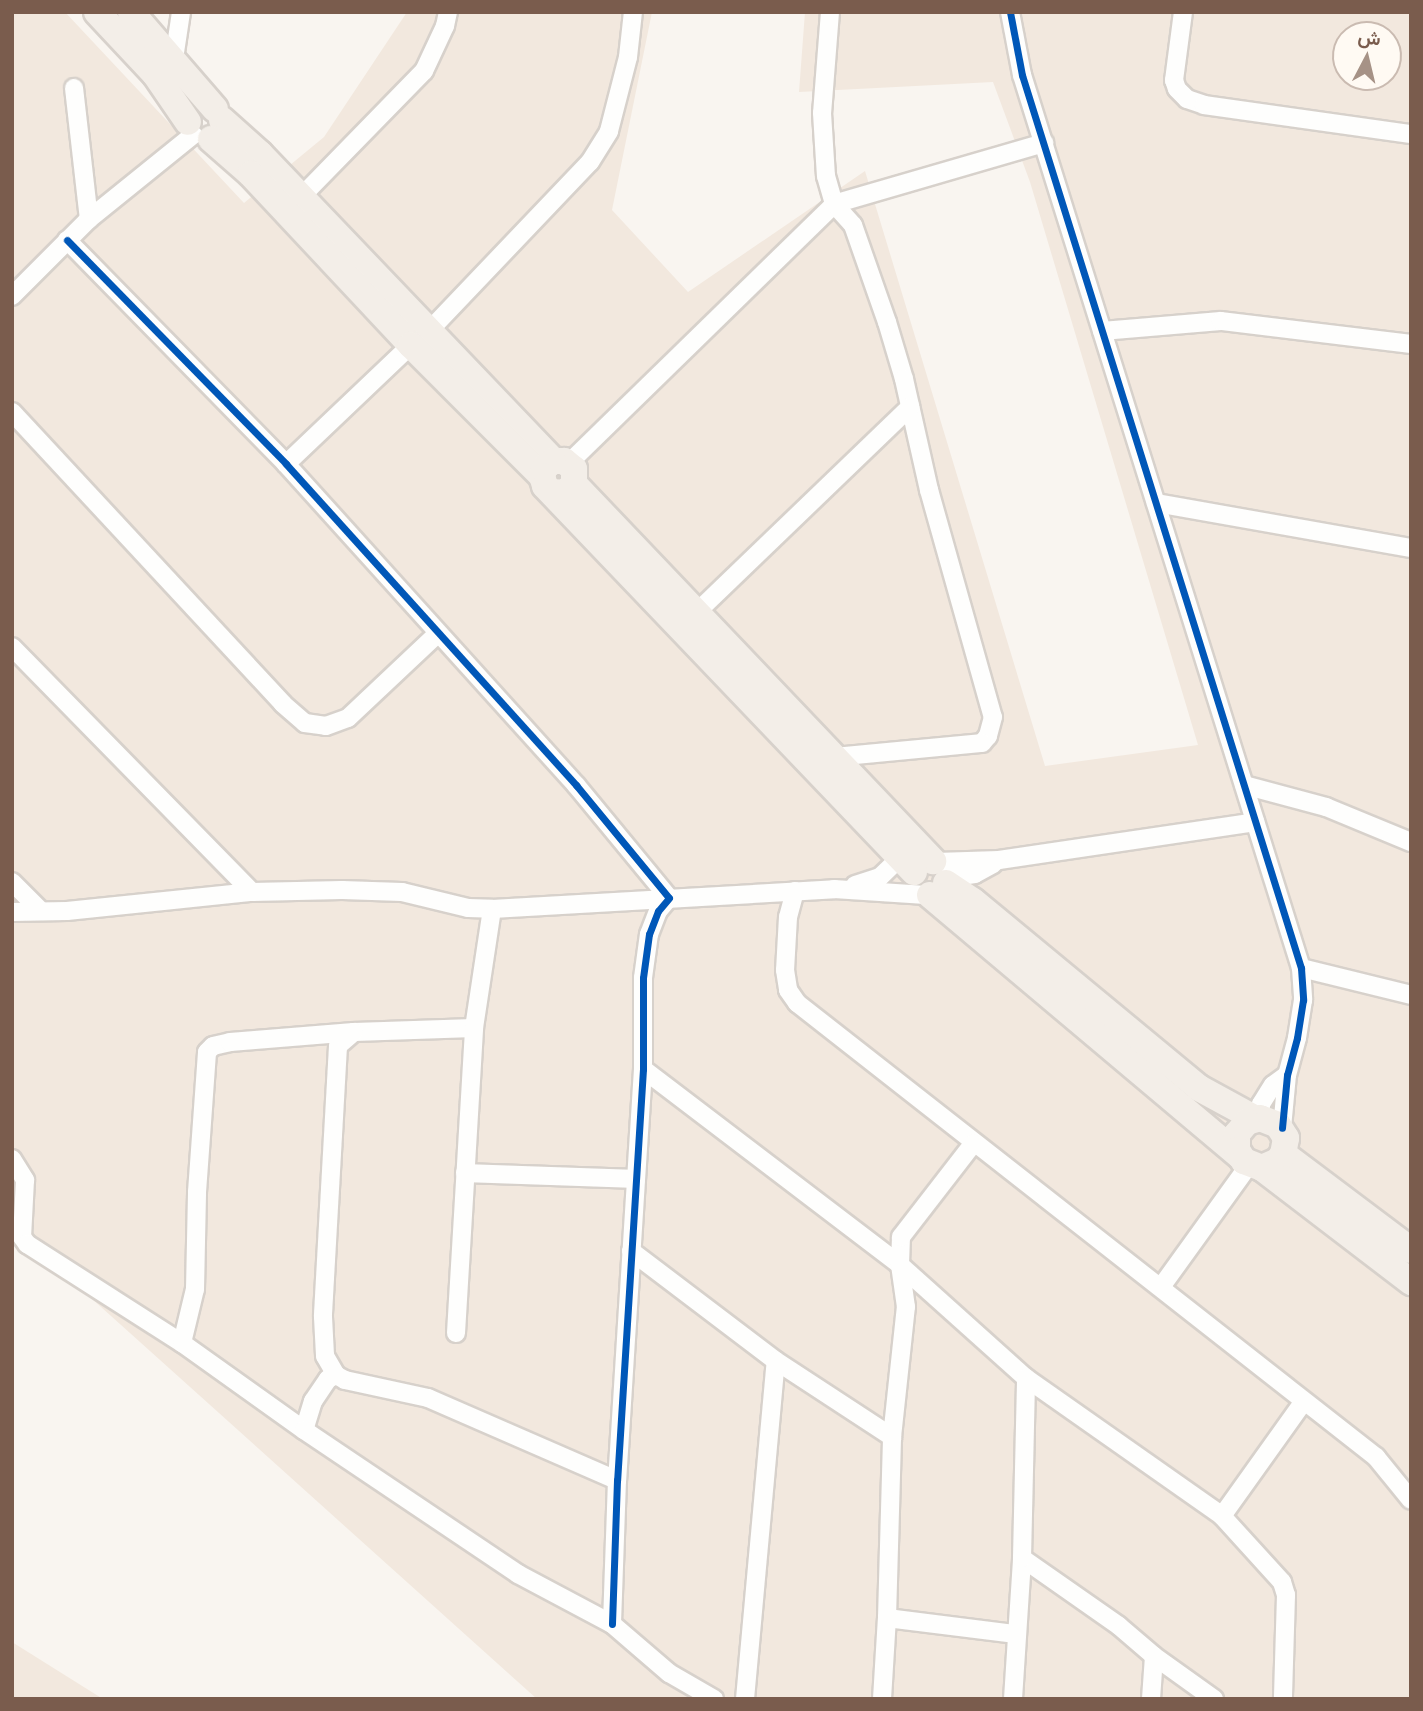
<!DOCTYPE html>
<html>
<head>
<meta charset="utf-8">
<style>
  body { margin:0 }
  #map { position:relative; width:1423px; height:1711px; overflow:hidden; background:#f9f5f0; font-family:"Public Sans",Vazirmatn,sans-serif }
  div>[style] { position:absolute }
  .residential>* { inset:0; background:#f2e8de }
  .roads { filter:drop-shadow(2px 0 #d7d1cb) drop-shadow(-2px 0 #d7d1cb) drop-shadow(0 2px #d7d1cb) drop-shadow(0 -2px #d7d1cb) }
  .minor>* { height:18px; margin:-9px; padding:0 9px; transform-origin:9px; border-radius:9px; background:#fefefd }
  .primary>* { height:26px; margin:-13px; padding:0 13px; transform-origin:13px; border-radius:13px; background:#f3eee8 }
  .cycleway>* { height:7px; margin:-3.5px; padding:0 3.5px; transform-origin:3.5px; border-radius:3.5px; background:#0057b8 }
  span { translate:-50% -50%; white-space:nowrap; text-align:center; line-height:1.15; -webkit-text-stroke:6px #fffaf3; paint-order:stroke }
  .frame { position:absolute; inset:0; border:14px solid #7a5c4d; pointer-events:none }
  .north { position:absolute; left:1332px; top:21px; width:70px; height:70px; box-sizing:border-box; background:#fffaf3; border:2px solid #cabbb1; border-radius:50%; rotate:7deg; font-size:19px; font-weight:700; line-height:28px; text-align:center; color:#7a5c4d }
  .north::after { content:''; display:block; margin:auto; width:24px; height:32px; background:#a69286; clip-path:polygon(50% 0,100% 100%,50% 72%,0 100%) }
</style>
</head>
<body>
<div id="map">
  <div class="residential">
    <div style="clip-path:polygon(evenodd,12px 12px,65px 12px,244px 203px,324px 137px,407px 12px,652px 12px,612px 210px,688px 292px,865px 171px,1045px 766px,1198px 745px,1030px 182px,993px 82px,799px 92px,805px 12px,1411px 12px,1411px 1699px,537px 1699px,12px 1227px,12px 12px,1346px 35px,1388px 35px,1388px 77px,1346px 77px,1346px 35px)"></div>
    <div style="clip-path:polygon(12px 1642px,103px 1699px,12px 1699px)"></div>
  </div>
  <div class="roads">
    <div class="minor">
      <div style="left:830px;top:12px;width:101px;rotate:94.5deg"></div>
      <div style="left:822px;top:113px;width:63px;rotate:86.4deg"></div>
      <div style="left:826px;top:176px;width:29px;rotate:74deg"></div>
      <div style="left:834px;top:204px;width:28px;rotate:48deg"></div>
      <div style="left:853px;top:225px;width:103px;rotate:70.7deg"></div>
      <div style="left:887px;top:322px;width:59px;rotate:73.4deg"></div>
      <div style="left:904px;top:379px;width:114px;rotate:77.3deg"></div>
      <div style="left:929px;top:490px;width:236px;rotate:74.3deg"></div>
      <div style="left:993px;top:717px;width:20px;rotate:105deg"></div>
      <div style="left:988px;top:736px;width:9px;rotate:131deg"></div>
      <div style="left:982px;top:743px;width:150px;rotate:174.6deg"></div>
      <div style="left:1010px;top:12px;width:64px;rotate:79.2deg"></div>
      <div style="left:1022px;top:75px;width:936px;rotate:72.65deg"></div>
      <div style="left:1301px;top:968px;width:32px;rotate:86deg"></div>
      <div style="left:1303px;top:1000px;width:38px;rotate:99deg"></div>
      <div style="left:1297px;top:1038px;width:38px;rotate:105deg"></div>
      <div style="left:1287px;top:1075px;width:53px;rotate:95.4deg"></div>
      <div style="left:1183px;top:12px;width:69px;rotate:97.5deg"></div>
      <div style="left:1174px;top:80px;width:9px;rotate:72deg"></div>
      <div style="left:1177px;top:89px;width:14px;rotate:45deg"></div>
      <div style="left:1187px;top:99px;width:18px;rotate:19deg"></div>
      <div style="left:1204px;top:105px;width:209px;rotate:8deg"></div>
      <div style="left:174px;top:59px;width:48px;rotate:-81.5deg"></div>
      <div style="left:74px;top:88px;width:132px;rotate:83.5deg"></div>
      <div style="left:299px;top:199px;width:179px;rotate:-45.7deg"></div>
      <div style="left:424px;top:71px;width:50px;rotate:-65deg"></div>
      <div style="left:445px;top:26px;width:14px;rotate:-78deg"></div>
      <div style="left:67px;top:240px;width:313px;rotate:45.6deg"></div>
      <div style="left:286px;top:464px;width:433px;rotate:47.9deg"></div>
      <div style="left:576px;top:785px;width:146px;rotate:50.5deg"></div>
      <div style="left:669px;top:898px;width:17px;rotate:130deg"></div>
      <div style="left:658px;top:911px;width:25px;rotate:111deg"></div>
      <div style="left:649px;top:934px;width:44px;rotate:97.8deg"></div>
      <div style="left:643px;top:978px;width:91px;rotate:90deg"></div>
      <div style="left:643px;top:1069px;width:412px;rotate:93.6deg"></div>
      <div style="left:617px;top:1480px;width:144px;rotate:92deg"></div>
      <div style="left:12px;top:296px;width:109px;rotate:-45deg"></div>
      <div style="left:89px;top:219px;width:134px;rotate:-38.9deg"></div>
      <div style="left:1102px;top:331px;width:119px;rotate:-4.8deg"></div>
      <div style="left:1221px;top:321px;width:191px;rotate:6.9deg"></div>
      <div style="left:427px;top:333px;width:236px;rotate:-46.4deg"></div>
      <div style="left:590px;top:162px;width:36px;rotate:-58deg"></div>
      <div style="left:609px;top:131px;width:76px;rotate:-75.6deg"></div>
      <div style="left:628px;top:57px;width:45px;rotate:-83.7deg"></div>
      <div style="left:12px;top:412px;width:398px;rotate:47.1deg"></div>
      <div style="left:283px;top:704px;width:29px;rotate:41deg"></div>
      <div style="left:305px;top:723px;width:21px;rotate:8deg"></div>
      <div style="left:326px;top:726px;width:23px;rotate:-20deg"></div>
      <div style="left:348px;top:718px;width:122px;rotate:-43.3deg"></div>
      <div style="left:569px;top:463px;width:371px;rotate:-44.3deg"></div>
      <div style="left:834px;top:204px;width:219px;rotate:-16.2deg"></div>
      <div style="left:286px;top:464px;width:173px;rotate:-43.6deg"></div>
      <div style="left:1156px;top:503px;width:259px;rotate:10deg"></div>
      <div style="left:697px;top:612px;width:296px;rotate:-43.9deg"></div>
      <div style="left:12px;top:647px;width:343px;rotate:45.6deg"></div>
      <div style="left:1244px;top:785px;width:85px;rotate:15deg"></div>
      <div style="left:1326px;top:807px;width:92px;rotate:22.4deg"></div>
      <div style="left:936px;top:862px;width:63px;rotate:-1.8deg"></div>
      <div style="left:999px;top:860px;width:259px;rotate:-8.4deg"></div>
      <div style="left:947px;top:878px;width:28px;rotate:-8deg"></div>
      <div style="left:975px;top:874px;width:21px;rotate:-29deg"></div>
      <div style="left:12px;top:882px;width:41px;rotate:45deg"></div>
      <div style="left:855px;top:885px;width:26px;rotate:-18deg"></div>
      <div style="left:880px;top:877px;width:29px;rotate:-44deg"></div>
      <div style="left:795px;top:891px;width:27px;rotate:105deg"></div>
      <div style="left:788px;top:917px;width:53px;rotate:93.2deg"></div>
      <div style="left:785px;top:970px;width:20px;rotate:81deg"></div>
      <div style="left:788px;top:990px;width:16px;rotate:55deg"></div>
      <div style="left:797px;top:1003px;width:736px;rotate:38.1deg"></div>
      <div style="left:1376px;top:1457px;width:55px;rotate:50.9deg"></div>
      <div style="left:12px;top:912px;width:55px;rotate:-1deg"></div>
      <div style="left:67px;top:911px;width:186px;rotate:-5.9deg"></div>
      <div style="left:252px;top:892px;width:90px;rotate:-1.3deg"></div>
      <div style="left:342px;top:890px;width:60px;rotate:1.9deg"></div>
      <div style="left:402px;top:892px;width:68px;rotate:13.6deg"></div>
      <div style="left:468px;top:908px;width:24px;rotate:2deg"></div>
      <div style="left:492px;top:909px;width:343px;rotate:-3.3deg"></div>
      <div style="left:834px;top:889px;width:92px;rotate:3.7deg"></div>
      <div style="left:1301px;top:968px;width:113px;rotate:13.8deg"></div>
      <div style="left:474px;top:1028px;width:120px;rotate:178.1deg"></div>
      <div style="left:354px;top:1032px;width:21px;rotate:139deg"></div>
      <div style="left:338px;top:1046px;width:271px;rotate:93.2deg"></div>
      <div style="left:323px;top:1317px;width:39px;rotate:87deg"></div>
      <div style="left:325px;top:1356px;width:22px;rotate:60deg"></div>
      <div style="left:336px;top:1375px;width:10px;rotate:29deg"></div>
      <div style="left:345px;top:1380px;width:85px;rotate:12.2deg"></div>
      <div style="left:428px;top:1398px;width:206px;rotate:23.5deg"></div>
      <div style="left:643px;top:1069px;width:323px;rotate:37.3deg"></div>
      <div style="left:900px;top:1265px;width:169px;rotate:41.9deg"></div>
      <div style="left:1026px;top:1378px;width:240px;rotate:35.1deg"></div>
      <div style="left:1222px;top:1516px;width:89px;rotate:47.7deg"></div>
      <div style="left:1282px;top:1582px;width:14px;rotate:73deg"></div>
      <div style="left:1286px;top:1595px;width:104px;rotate:91.7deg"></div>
      <div style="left:1260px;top:1118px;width:14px;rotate:-86deg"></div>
      <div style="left:1261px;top:1104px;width:22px;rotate:-58deg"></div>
      <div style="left:1273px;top:1085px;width:17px;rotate:-36deg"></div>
      <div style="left:12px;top:1159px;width:25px;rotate:58deg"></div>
      <div style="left:25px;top:1180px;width:57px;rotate:93deg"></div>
      <div style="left:22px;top:1237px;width:9px;rotate:54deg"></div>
      <div style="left:27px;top:1244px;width:184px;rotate:32.6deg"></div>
      <div style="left:182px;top:1343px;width:150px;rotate:35.5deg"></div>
      <div style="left:465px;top:1173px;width:171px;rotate:2deg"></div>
      <div style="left:631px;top:1251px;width:182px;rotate:37.2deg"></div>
      <div style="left:776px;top:1361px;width:139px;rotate:33.2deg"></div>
      <div style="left:1161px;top:1287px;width:150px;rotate:-54.2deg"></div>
      <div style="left:456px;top:1333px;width:306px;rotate:-86.6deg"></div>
      <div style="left:474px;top:1028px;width:120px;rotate:-81.4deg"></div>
      <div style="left:182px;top:1343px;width:56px;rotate:-76.5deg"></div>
      <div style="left:195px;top:1289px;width:97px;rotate:-88.8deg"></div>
      <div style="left:197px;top:1192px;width:140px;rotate:-85.9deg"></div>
      <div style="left:207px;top:1052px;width:8px;rotate:-45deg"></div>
      <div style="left:213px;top:1046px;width:17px;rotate:-13deg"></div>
      <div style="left:230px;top:1042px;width:124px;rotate:-4.6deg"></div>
      <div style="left:336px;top:1375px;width:9px;rotate:153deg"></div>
      <div style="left:328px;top:1379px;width:27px;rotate:124deg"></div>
      <div style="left:313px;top:1401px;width:30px;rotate:107deg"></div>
      <div style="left:304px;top:1430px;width:258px;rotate:33.9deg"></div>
      <div style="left:518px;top:1574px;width:106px;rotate:28deg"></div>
      <div style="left:612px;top:1624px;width:75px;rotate:40.7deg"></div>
      <div style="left:669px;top:1673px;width:52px;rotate:30deg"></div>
      <div style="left:1222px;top:1516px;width:141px;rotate:-54.5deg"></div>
      <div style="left:1022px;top:1558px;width:118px;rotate:35deg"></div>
      <div style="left:1119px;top:1626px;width:46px;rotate:40.6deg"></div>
      <div style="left:1154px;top:1656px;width:74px;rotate:35.6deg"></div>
      <div style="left:887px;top:1618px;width:130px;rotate:7.1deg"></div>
      <div style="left:745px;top:1699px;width:339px;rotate:-84.8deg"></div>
      <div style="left:882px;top:1699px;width:81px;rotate:-86.5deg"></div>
      <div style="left:887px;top:1618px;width:181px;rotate:-88.4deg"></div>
      <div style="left:892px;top:1437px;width:131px;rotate:-83.9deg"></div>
      <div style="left:906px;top:1307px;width:42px;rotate:-98.1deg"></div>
      <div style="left:900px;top:1265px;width:28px;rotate:-88deg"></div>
      <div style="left:901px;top:1237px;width:118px;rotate:-52.3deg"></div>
      <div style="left:1013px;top:1699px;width:141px;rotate:-86.3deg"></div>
      <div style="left:1022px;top:1558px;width:180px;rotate:-88.7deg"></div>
      <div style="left:1151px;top:1699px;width:43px;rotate:-86deg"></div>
    </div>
    <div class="primary">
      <div style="left:97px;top:12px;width:85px;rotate:46.9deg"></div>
      <div style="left:155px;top:74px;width:58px;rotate:55.5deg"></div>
      <div style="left:131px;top:12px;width:128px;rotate:49.1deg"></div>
      <div style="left:222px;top:120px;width:51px;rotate:41.8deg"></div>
      <div style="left:260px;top:154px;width:424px;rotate:46.3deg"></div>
      <div style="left:211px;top:139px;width:53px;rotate:41.2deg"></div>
      <div style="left:251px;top:174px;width:234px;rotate:46.9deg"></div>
      <div style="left:411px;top:345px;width:185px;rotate:45deg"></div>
      <div style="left:574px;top:484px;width:521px;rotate:46.4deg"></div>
      <div style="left:552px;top:492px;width:13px;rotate:4deg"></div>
      <div style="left:565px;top:493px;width:13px;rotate:-45deg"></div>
      <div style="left:574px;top:484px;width:15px;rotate:-90deg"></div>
      <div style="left:574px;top:469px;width:13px;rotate:-141deg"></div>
      <div style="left:564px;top:461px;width:11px;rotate:180deg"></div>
      <div style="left:553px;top:461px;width:10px;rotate:143deg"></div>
      <div style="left:545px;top:467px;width:9px;rotate:108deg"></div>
      <div style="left:542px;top:476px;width:10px;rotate:73deg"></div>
      <div style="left:545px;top:486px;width:534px;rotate:46.29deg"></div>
      <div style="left:946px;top:883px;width:32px;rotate:34deg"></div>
      <div style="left:973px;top:901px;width:293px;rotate:39.6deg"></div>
      <div style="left:1199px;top:1088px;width:63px;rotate:28.6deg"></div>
      <div style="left:930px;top:895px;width:405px;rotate:40.1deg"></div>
      <div style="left:1283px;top:1154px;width:160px;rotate:36.9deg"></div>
      <div style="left:1262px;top:1168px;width:17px;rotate:-24deg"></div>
      <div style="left:1278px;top:1161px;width:9px;rotate:-54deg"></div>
      <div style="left:1283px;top:1154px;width:16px;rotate:-79deg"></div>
      <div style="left:1286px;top:1138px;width:15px;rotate:-122deg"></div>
      <div style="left:1278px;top:1125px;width:19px;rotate:-159deg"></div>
      <div style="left:1260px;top:1118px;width:14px;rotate:163deg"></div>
      <div style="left:1247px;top:1122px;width:16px;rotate:130deg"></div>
      <div style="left:1237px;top:1134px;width:16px;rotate:90deg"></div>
      <div style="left:1237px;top:1150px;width:13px;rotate:58deg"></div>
      <div style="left:1244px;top:1161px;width:19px;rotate:21deg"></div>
      <div style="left:1262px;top:1168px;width:188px;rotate:37.4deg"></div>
    </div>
  </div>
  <div class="cycleway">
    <div style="left:1010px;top:12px;width:64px;rotate:79.2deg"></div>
    <div style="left:1022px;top:75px;width:936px;rotate:72.65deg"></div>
    <div style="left:1301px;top:968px;width:32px;rotate:86deg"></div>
    <div style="left:1303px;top:1000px;width:38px;rotate:99deg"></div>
    <div style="left:1297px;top:1038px;width:38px;rotate:105deg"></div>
    <div style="left:1287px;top:1075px;width:53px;rotate:95.4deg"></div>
    <div style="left:67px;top:240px;width:313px;rotate:45.6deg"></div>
    <div style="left:286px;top:464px;width:433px;rotate:47.9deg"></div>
    <div style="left:576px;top:785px;width:146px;rotate:50.5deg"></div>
    <div style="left:669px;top:898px;width:17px;rotate:130deg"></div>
    <div style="left:658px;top:911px;width:25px;rotate:111deg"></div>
    <div style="left:649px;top:934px;width:44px;rotate:97.8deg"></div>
    <div style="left:643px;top:978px;width:91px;rotate:90deg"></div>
    <div style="left:643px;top:1069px;width:412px;rotate:93.6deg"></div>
    <div style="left:617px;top:1480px;width:144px;rotate:92deg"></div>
  </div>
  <div class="frame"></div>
  <div class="north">ش</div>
</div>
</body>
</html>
